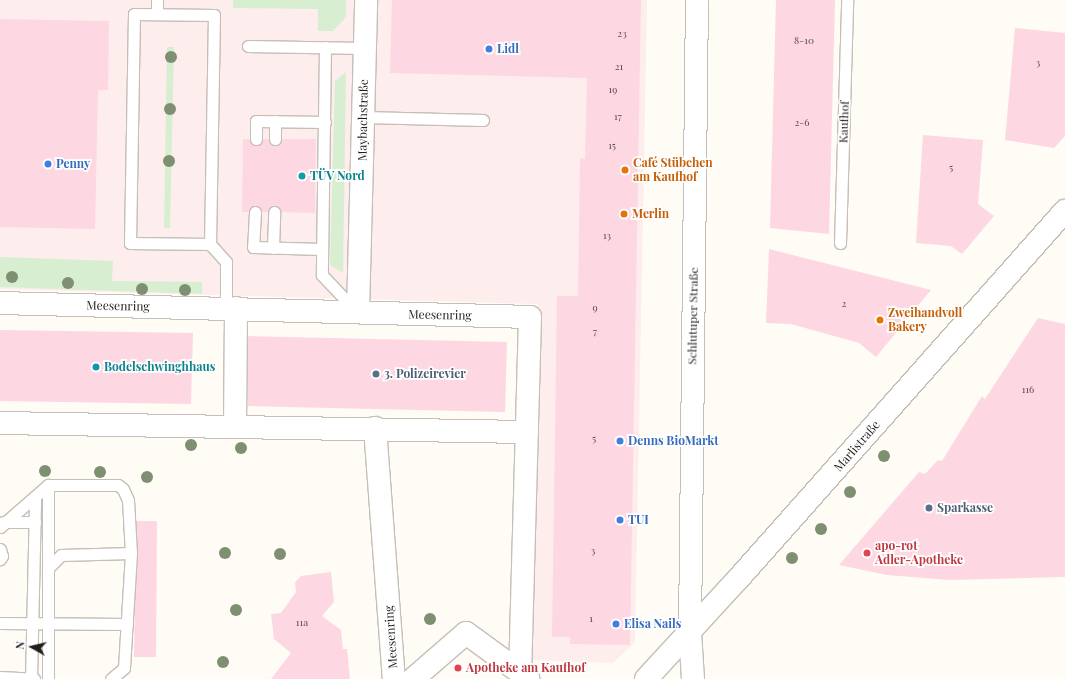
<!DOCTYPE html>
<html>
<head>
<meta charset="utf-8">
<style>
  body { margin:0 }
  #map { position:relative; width:1065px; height:679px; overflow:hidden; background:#fffbf5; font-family:"Playfair Display",serif }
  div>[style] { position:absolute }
  .commercial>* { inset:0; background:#fdedec }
  .green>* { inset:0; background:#d8eed0 }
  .building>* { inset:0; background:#fdd8e3 }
  .roads { filter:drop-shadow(1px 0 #c5bfb7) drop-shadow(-1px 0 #c5bfb7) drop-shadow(0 1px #c5bfb7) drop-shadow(0 -1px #c5bfb7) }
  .service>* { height:11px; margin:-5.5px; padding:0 5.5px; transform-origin:5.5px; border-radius:5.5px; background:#fff }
  .minor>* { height:22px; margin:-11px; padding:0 11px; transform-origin:11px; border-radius:11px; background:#fff }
  .secondary>* { height:22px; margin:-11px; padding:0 11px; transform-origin:11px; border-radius:11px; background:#fff }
  .trees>* { width:12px; height:12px; margin:-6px; border-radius:50%; background:#7f9072 }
  .dots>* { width:11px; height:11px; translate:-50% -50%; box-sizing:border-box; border:2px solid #fff; border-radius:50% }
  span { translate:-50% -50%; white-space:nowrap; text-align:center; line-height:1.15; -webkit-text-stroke:3.5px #fff; paint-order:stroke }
  .number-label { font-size:10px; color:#574c4d }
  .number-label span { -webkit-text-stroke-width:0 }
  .shop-label { font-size:12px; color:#366cbe; font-weight:700 }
  .left { translate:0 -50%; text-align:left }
  .street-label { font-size:12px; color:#201e1b }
  .food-label { font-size:12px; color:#c56008; font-weight:700 }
  .culture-label { font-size:12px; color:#0d838f; font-weight:700 }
  .service-label { font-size:12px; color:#4e5e75; font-weight:700 }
  .health-label { font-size:12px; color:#be3a42; font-weight:700 }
  .north { position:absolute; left:12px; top:627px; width:40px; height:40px; -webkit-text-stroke:3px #fff; paint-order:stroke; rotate:278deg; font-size:11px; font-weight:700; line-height:16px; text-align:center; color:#201e1b }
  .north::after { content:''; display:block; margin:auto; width:14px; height:18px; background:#201e1b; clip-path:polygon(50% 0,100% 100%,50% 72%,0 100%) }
</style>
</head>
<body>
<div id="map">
  <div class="commercial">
    <div style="clip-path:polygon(0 0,647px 0,635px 642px,613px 663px,529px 660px,538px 304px,0 289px)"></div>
  </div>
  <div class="green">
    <div style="clip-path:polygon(233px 0,346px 0,346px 17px,333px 31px,318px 31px,318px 9px,233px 8px)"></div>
    <div style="clip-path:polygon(167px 47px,174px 47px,170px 228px,164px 228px)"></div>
    <div style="clip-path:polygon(346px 72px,343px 273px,330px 265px,335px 81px)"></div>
    <div style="clip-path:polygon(0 257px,113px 261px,112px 281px,202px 282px,202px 294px,0 287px)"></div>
  </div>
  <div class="building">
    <div style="clip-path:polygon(392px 0,641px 0,630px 645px,570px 644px,570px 637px,552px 637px,557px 296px,578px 296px,580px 158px,585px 159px,587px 78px,390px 73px)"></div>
    <div style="clip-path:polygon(776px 0,835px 0,829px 234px,770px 228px)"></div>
    <div style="clip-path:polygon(0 19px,109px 21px,108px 90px,98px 90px,95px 229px,0 227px)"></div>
    <div style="clip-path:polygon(1015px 28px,1065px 33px,1065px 136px,1054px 148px,1005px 140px)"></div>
    <div style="clip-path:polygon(923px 135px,983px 140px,978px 204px,994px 216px,962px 254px,951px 246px,916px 243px)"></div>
    <div style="clip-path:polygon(243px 139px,249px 139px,256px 146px,263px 139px,268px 139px,275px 146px,282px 139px,316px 139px,315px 213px,281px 212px,274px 205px,267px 212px,262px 212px,255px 205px,248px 212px,242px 212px)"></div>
    <div style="clip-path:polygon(769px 249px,931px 290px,876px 357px,859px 343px,791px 324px,766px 323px)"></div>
    <div style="clip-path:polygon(1038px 318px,1065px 324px,1065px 577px,949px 580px,887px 575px,839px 565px,919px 472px,925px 474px,938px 460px,942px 461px,982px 396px,985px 399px)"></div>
    <div style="clip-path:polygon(0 330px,193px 333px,191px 404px,0 401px)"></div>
    <div style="clip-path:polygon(248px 336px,507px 342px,505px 412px,248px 406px)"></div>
    <div style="clip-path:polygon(136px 521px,157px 521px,156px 657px,134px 657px)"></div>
    <div style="clip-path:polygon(331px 572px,334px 602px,322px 616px,341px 630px,343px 649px,347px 649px,350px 679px,271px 679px,291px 653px,274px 639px,271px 614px,281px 613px,296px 592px,295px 582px,301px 576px)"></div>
  </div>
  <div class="roads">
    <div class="service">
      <div style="left:134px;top:14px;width:80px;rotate:0.7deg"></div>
      <div style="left:214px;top:15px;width:229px;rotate:91deg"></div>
      <div style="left:210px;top:244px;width:80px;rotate:-179.3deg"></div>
      <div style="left:130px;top:243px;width:229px;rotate:-89deg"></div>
      <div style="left:157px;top:14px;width:14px;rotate:-90deg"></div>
      <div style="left:248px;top:46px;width:116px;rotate:1deg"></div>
      <div style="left:325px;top:47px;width:228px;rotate:90.8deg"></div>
      <div style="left:322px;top:275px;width:51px;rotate:46.6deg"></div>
      <div style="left:363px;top:117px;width:120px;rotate:1.4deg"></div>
      <div style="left:256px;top:139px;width:18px;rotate:-90deg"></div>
      <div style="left:256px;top:121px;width:69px;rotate:0.8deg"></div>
      <div style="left:275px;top:139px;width:18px;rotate:-90deg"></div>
      <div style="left:255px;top:212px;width:35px;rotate:93deg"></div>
      <div style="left:253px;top:247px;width:69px;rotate:1.7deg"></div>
      <div style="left:840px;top:243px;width:243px;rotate:-88.3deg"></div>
      <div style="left:210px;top:244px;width:24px;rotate:48deg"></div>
      <div style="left:226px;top:262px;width:46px;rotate:90deg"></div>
      <div style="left:273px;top:248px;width:36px;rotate:-88deg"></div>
      <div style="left:3px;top:522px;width:32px"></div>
      <div style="left:0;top:527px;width:64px;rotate:-41.2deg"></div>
      <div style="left:48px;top:485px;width:70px"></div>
      <div style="left:118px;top:485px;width:6px;rotate:39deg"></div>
      <div style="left:123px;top:489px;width:12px;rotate:66deg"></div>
      <div style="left:128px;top:500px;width:53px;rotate:86.8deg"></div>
      <div style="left:131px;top:553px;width:115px;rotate:93.5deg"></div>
      <div style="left:124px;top:668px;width:17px;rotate:140deg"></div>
      <div style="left:0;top:549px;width:7px;rotate:74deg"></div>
      <div style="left:2px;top:556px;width:4px;rotate:124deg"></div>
      <div style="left:48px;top:568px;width:18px;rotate:-45deg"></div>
      <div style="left:61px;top:555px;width:70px;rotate:-1.6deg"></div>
      <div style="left:0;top:623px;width:127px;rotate:0.5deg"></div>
      <div style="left:0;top:677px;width:34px;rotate:3deg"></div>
      <div style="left:31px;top:679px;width:182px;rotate:-88.7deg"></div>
      <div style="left:48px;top:679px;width:194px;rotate:-90deg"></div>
    </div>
    <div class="minor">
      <div style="left:0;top:303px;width:530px;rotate:1.51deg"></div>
      <div style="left:530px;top:317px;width:353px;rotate:91.6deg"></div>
      <div style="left:358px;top:312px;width:312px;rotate:-88.5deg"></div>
      <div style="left:0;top:423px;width:527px;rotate:0.98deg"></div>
      <div style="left:235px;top:427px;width:119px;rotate:-89.5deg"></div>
      <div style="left:375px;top:428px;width:252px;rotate:85.7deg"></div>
      <div style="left:413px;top:679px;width:70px;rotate:-41deg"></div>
      <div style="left:466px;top:633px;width:77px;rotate:36deg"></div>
    </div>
    <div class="secondary">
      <div style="left:646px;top:679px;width:137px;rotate:-47.4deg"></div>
      <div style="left:739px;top:578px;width:491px;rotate:-48.4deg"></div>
      <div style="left:693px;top:679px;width:47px;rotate:-93.7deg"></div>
      <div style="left:690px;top:632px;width:632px;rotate:-89.37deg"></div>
    </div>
  </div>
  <div class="trees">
    <div style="left:171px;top:57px"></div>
    <div style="left:170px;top:109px"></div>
    <div style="left:169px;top:161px"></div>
    <div style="left:12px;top:277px"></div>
    <div style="left:68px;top:283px"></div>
    <div style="left:142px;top:289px"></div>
    <div style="left:185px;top:290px"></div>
    <div style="left:191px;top:445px"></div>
    <div style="left:241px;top:448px"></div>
    <div style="left:884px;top:456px"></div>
    <div style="left:45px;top:471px"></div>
    <div style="left:100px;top:472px"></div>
    <div style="left:147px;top:477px"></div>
    <div style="left:850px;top:492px"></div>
    <div style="left:821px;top:529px"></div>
    <div style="left:225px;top:553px"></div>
    <div style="left:280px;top:554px"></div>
    <div style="left:792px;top:558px"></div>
    <div style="left:236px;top:610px"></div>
    <div style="left:430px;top:619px"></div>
    <div style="left:223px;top:662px"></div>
  </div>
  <div class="dots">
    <div style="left:489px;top:49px;background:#3f7fe0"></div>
    <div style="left:48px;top:164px;background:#3f7fe0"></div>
    <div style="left:625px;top:170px;background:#e8710a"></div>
    <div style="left:302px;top:176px;background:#0f9aa8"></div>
    <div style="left:624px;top:214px;background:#e8710a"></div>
    <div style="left:880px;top:320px;background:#e8710a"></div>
    <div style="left:96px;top:367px;background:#0f9aa8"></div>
    <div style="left:376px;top:374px;background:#5c6f8a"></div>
    <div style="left:620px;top:441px;background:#3f7fe0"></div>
    <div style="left:929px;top:508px;background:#5c6f8a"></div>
    <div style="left:620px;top:520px;background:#3f7fe0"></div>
    <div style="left:867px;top:553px;background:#e0444e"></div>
    <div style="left:616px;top:624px;background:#3f7fe0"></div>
    <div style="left:458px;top:668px;background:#e0444e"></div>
  </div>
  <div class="number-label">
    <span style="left:622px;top:34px">23</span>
    <span style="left:804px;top:41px">8-10</span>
    <span style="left:1038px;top:63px">3</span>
    <span style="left:619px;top:67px">21</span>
    <span style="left:613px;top:90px">19</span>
    <span style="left:618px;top:117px">17</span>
    <span style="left:802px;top:123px">2-6</span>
    <span style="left:612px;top:146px">15</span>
    <span style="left:951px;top:168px">5</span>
    <span style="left:607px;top:236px">13</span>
    <span style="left:844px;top:304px">2</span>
    <span style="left:595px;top:308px">9</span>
    <span style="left:595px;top:332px">7</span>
    <span style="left:1028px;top:390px">116</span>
    <span style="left:594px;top:439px">5</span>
    <span style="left:593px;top:551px">3</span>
    <span style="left:591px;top:619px">1</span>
    <span style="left:302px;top:623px">11a</span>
  </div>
  <div class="shop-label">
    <span class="left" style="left:497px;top:49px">Lidl</span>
    <span class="left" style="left:56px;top:164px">Penny</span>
    <span class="left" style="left:628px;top:441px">Denns BioMarkt</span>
    <span class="left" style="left:628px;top:520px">TUI</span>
    <span class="left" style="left:624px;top:624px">Elisa Nails</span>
  </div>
  <div class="street-label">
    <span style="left:363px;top:120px;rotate:-89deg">Maybachstraße</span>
    <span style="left:844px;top:122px;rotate:-88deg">Kaufhof</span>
    <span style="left:118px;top:306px;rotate:1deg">Meesenring</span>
    <span style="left:440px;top:315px;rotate:1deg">Meesenring</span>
    <span style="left:693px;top:316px;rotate:-89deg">Schlutuper Straße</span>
    <span style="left:857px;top:446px;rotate:-49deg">Marlistraße</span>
    <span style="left:391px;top:637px;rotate:-94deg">Meesenring</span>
  </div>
  <div class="food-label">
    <span class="left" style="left:633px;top:170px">Café Stübchen<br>am Kaufhof</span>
    <span class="left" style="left:632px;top:214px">Merlin</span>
    <span class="left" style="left:888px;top:320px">Zweihandvoll<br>Bakery</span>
  </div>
  <div class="culture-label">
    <span class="left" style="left:310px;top:176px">TÜV Nord</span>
    <span class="left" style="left:104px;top:367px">Bodelschwinghhaus</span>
  </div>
  <div class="service-label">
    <span class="left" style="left:384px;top:374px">3. Polizeirevier</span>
    <span class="left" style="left:937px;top:508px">Sparkasse</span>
  </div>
  <div class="health-label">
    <span class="left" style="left:875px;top:553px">apo-rot<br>Adler-Apotheke</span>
    <span class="left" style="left:466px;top:668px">Apotheke am Kaufhof</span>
  </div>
  <div class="north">N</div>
</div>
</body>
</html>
